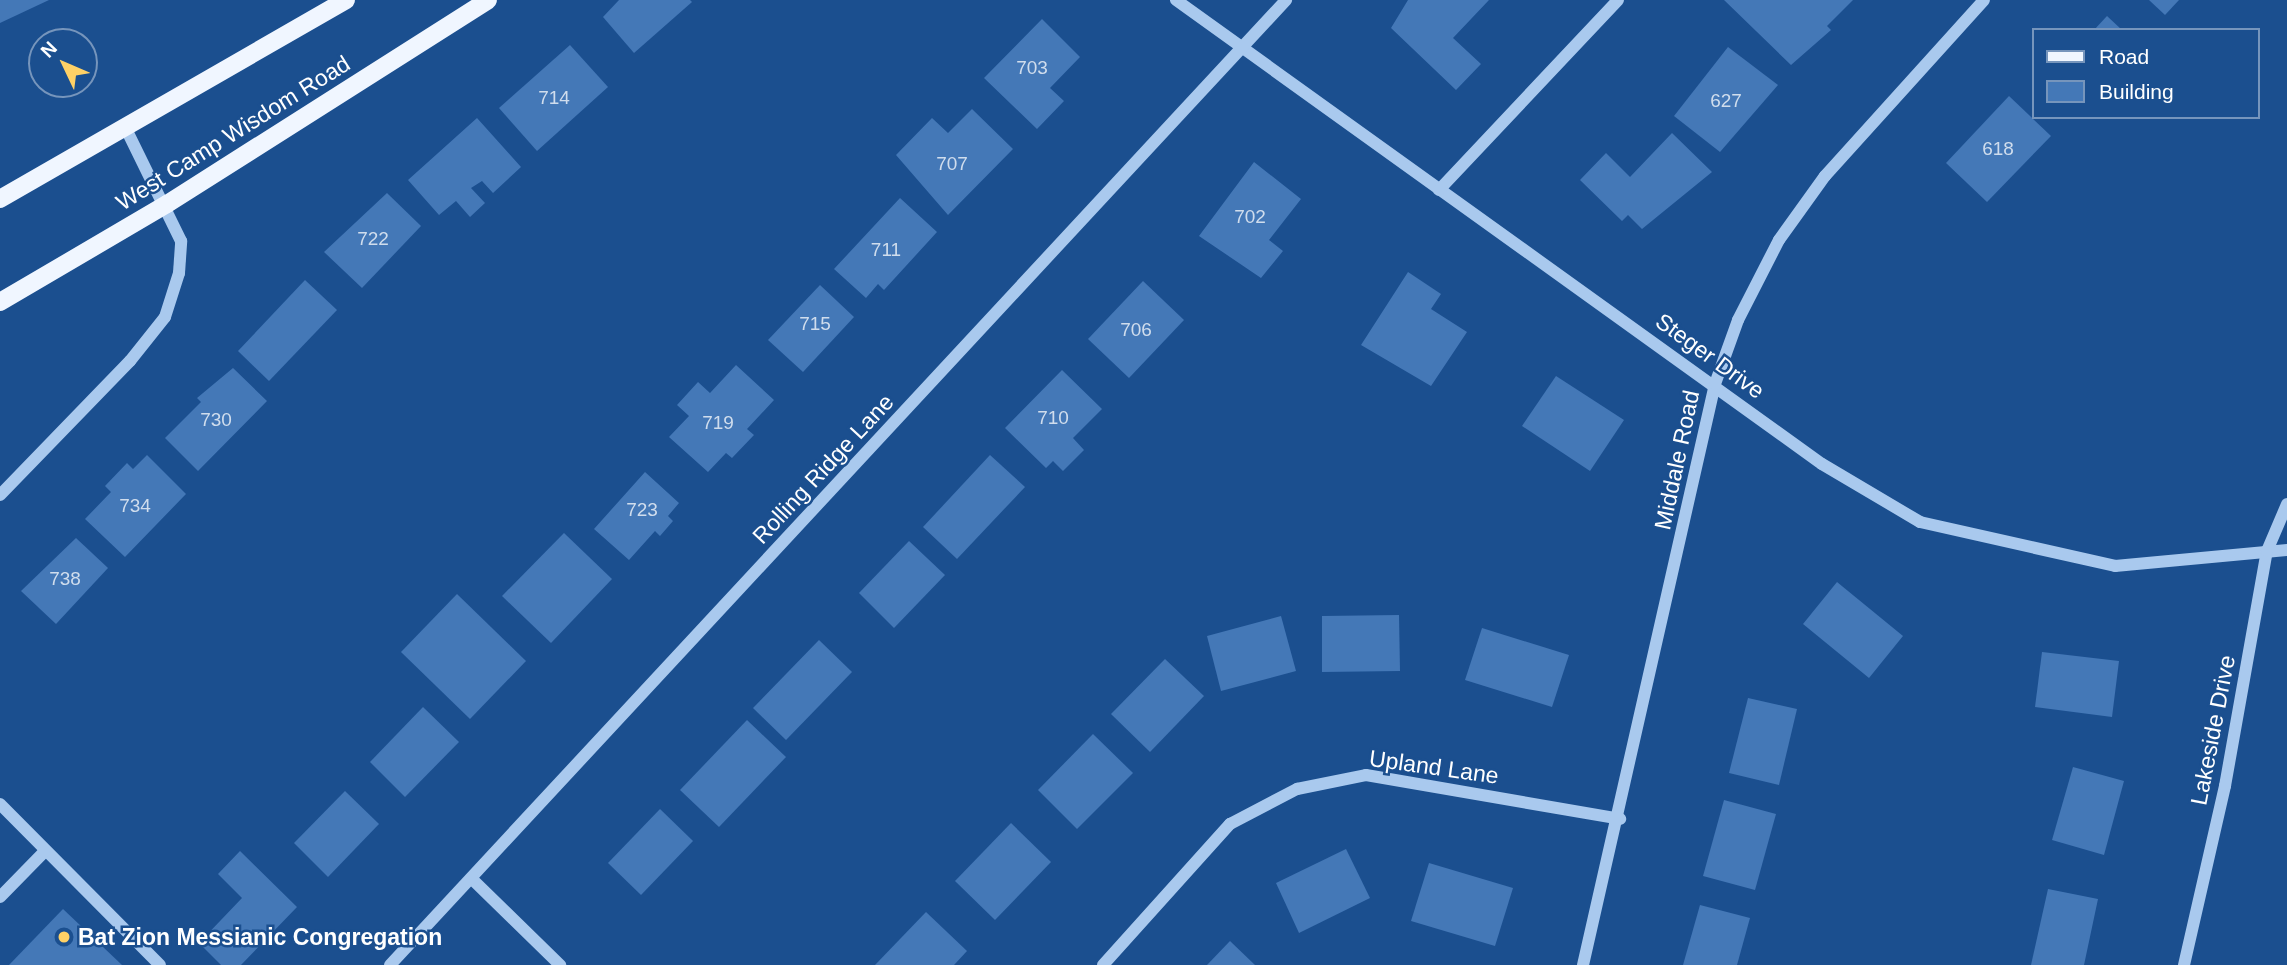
<!DOCTYPE html>
<html>
<head>
<meta charset="utf-8">
<style>
  body { margin:0 }
  #map { position:relative; width:2287px; height:965px; overflow:hidden; background:#1b4f8f; font-family:Helvetica,sans-serif }
  div>[style] { position:absolute }
  .building>* { inset:0; background:#4478b7 }
  .minor>* { height:12px; margin:-6px; padding:0 6px; transform-origin:6px; border-radius:6px; background:#a9c9ee }
  .major>* { height:18px; margin:-9px; padding:0 9px; transform-origin:9px; border-radius:9px; background:#f0f6ff }
  .dots>* { width:19px; height:19px; translate:-50% -50%; box-sizing:border-box; border:4px solid #1b4f8f; border-radius:50% }
  span { translate:-50% -50%; white-space:nowrap; text-align:center; line-height:1.15; -webkit-text-stroke:5px #1b4f8f; paint-order:stroke }
  .number-label { font-size:19px; color:#d0dded }
  .number-label span { -webkit-text-stroke-width:0 }
  .street-label { font-size:23px; color:#fff }
  .poi-label { font-size:23px; color:#fff; font-weight:700 }
  .left { translate:0 -50%; text-align:left }
  .legend { position:absolute; left:2032px; top:28px; width:228px; height:91px; box-sizing:border-box; background:#1b4f8f; border:2px solid #7695bc; margin:0; padding:9px 12px; list-style:none; font-size:21px; color:#fff }
  .legend li { display:flex; align-items:center; gap:14px; height:35px }
  .legend b { width:35px; border:2px solid #7695bc }
  .north { position:absolute; left:28px; top:28px; width:70px; height:70px; box-sizing:border-box; background:#1b4f8f; border:2px solid #7695bc; border-radius:50%; rotate:314deg; font-size:19px; font-weight:700; line-height:28px; text-align:center; color:#fff }
  .north::after { content:''; display:block; margin:auto; width:24px; height:32px; background:#ffd166; clip-path:polygon(50% 0,100% 100%,50% 72%,0 100%) }
</style>
</head>
<body>
<div id="map">
  <div class="building">
    <div style="clip-path:polygon(0 0,49px 0,0 23px)"></div>
    <div style="clip-path:polygon(619px 0,690px 0,692px 2px,634px 53px,603px 17px)"></div>
    <div style="clip-path:polygon(1408px 0,1489px 0,1453px 38px,1481px 64px,1456px 90px,1391px 28px)"></div>
    <div style="clip-path:polygon(1724px 0,1853px 0,1827px 26px,1831px 30px,1791px 65px)"></div>
    <div style="clip-path:polygon(2149px 0,2179px 0,2165px 15px)"></div>
    <div style="clip-path:polygon(2107px 16px,2122px 30px,2094px 30px)"></div>
    <div style="clip-path:polygon(1042px 19px,1080px 57px,1050px 88px,1064px 101px,1037px 129px,984px 78px)"></div>
    <div style="clip-path:polygon(570px 45px,608px 87px,537px 151px,499px 108px)"></div>
    <div style="clip-path:polygon(1728px 47px,1778px 85px,1720px 152px,1674px 116px)"></div>
    <div style="clip-path:polygon(2009px 96px,2051px 136px,1987px 202px,1946px 163px)"></div>
    <div style="clip-path:polygon(972px 109px,1013px 149px,948px 215px,896px 155px,932px 118px,948px 133px)"></div>
    <div style="clip-path:polygon(477px 118px,521px 167px,493px 193px,482px 181px,471px 188px,485px 203px,470px 217px,456px 201px,439px 215px,408px 180px)"></div>
    <div style="clip-path:polygon(1672px 133px,1712px 172px,1642px 229px,1628px 215px,1622px 221px,1580px 180px,1606px 153px,1630px 177px)"></div>
    <div style="clip-path:polygon(1254px 162px,1301px 199px,1269px 240px,1283px 251px,1261px 278px,1199px 236px)"></div>
    <div style="clip-path:polygon(387px 193px,421px 226px,362px 288px,324px 252px)"></div>
    <div style="clip-path:polygon(900px 198px,937px 232px,884px 290px,878px 284px,866px 298px,834px 269px)"></div>
    <div style="clip-path:polygon(1408px 272px,1441px 294px,1431px 309px,1467px 332px,1431px 386px,1361px 345px)"></div>
    <div style="clip-path:polygon(305px 280px,337px 310px,269px 381px,238px 351px)"></div>
    <div style="clip-path:polygon(1143px 281px,1184px 320px,1129px 378px,1088px 339px)"></div>
    <div style="clip-path:polygon(820px 285px,854px 317px,803px 372px,768px 340px)"></div>
    <div style="clip-path:polygon(736px 365px,774px 400px,747px 429px,754px 435px,732px 458px,726px 453px,708px 472px,669px 437px,689px 416px,677px 405px,698px 382px,710px 393px)"></div>
    <div style="clip-path:polygon(233px 368px,267px 401px,198px 471px,165px 438px,201px 402px,197px 398px)"></div>
    <div style="clip-path:polygon(1062px 370px,1102px 409px,1073px 438px,1084px 450px,1063px 471px,1053px 461px,1046px 468px,1005px 428px)"></div>
    <div style="clip-path:polygon(1556px 376px,1624px 420px,1590px 471px,1522px 426px)"></div>
    <div style="clip-path:polygon(147px 455px,186px 494px,125px 557px,85px 519px,111px 492px,105px 486px,127px 463px,133px 469px)"></div>
    <div style="clip-path:polygon(990px 455px,1025px 487px,957px 559px,923px 527px)"></div>
    <div style="clip-path:polygon(645px 472px,679px 503px,668px 516px,673px 521px,660px 536px,655px 531px,629px 560px,594px 529px)"></div>
    <div style="clip-path:polygon(564px 533px,612px 579px,551px 643px,502px 596px)"></div>
    <div style="clip-path:polygon(76px 538px,108px 568px,56px 624px,21px 591px)"></div>
    <div style="clip-path:polygon(909px 541px,945px 575px,894px 628px,859px 593px)"></div>
    <div style="clip-path:polygon(1837px 582px,1903px 636px,1869px 678px,1803px 624px)"></div>
    <div style="clip-path:polygon(457px 594px,526px 661px,470px 719px,401px 652px)"></div>
    <div style="clip-path:polygon(1399px 615px,1400px 671px,1322px 672px,1322px 616px)"></div>
    <div style="clip-path:polygon(1281px 616px,1296px 671px,1221px 691px,1207px 636px)"></div>
    <div style="clip-path:polygon(1482px 628px,1569px 655px,1552px 707px,1465px 680px)"></div>
    <div style="clip-path:polygon(819px 640px,852px 672px,786px 740px,753px 708px)"></div>
    <div style="clip-path:polygon(2042px 652px,2119px 661px,2112px 717px,2035px 707px)"></div>
    <div style="clip-path:polygon(1165px 659px,1204px 696px,1150px 752px,1111px 714px)"></div>
    <div style="clip-path:polygon(1748px 698px,1797px 709px,1779px 785px,1729px 773px)"></div>
    <div style="clip-path:polygon(423px 707px,459px 742px,405px 797px,370px 762px)"></div>
    <div style="clip-path:polygon(747px 720px,786px 757px,719px 827px,680px 790px)"></div>
    <div style="clip-path:polygon(1093px 734px,1133px 773px,1077px 829px,1038px 790px)"></div>
    <div style="clip-path:polygon(2073px 767px,2124px 781px,2104px 855px,2052px 840px)"></div>
    <div style="clip-path:polygon(345px 791px,379px 824px,328px 877px,294px 843px)"></div>
    <div style="clip-path:polygon(1724px 800px,1776px 814px,1755px 890px,1703px 876px)"></div>
    <div style="clip-path:polygon(660px 809px,693px 841px,641px 895px,608px 863px)"></div>
    <div style="clip-path:polygon(1011px 823px,1051px 862px,995px 920px,955px 881px)"></div>
    <div style="clip-path:polygon(1346px 849px,1370px 898px,1299px 933px,1276px 883px)"></div>
    <div style="clip-path:polygon(240px 851px,297px 907px,241px 965px,221px 965px,199px 943px,242px 898px,218px 874px)"></div>
    <div style="clip-path:polygon(1429px 863px,1513px 888px,1495px 946px,1411px 921px)"></div>
    <div style="clip-path:polygon(2048px 889px,2098px 899px,2084px 965px,2031px 965px)"></div>
    <div style="clip-path:polygon(1700px 905px,1750px 918px,1737px 965px,1683px 965px)"></div>
    <div style="clip-path:polygon(63px 909px,122px 965px,9px 965px)"></div>
    <div style="clip-path:polygon(926px 912px,967px 951px,954px 965px,875px 965px)"></div>
    <div style="clip-path:polygon(1230px 941px,1255px 965px,1207px 965px)"></div>
  </div>
  <div class="minor">
    <div style="left:1176px;top:0;width:795px;rotate:35.69deg"></div>
    <div style="left:1822px;top:464px;width:114px;rotate:30.6deg"></div>
    <div style="left:1920px;top:522px;width:200px;rotate:12.7deg"></div>
    <div style="left:2115px;top:566px;width:173px;rotate:-5.3deg"></div>
    <div style="left:1439px;top:190px;width:261px;rotate:-46.7deg"></div>
    <div style="left:0;top:495px;width:187px;rotate:-45.9deg"></div>
    <div style="left:130px;top:361px;width:56px;rotate:-51.5deg"></div>
    <div style="left:165px;top:317px;width:46px;rotate:-72.3deg"></div>
    <div style="left:179px;top:273px;width:32px;rotate:-86deg"></div>
    <div style="left:181px;top:241px;width:123px;rotate:-116.1deg"></div>
    <div style="left:0;top:804px;width:227px;rotate:45.2deg"></div>
    <div style="left:473px;top:880px;width:122px;rotate:44.3deg"></div>
    <div style="left:0;top:897px;width:63px;rotate:-45.6deg"></div>
    <div style="left:390px;top:965px;width:1317px;rotate:-47.12deg"></div>
    <div style="left:1103px;top:965px;width:190px;rotate:-48deg"></div>
    <div style="left:1230px;top:824px;width:76px;rotate:-27.6deg"></div>
    <div style="left:1297px;top:789px;width:70px;rotate:-11.5deg"></div>
    <div style="left:1366px;top:775px;width:258px;rotate:9.8deg"></div>
    <div style="left:1583px;top:965px;width:596px;rotate:-77.2deg"></div>
    <div style="left:1715px;top:384px;width:68px;rotate:-70.2deg"></div>
    <div style="left:1738px;top:320px;width:90px;rotate:-62.9deg"></div>
    <div style="left:1779px;top:240px;width:79px;rotate:-54.3deg"></div>
    <div style="left:1825px;top:176px;width:237px;rotate:-47.9deg"></div>
    <div style="left:2184px;top:965px;width:184px;rotate:-77.1deg"></div>
    <div style="left:2225px;top:786px;width:239px;rotate:-79.9deg"></div>
    <div style="left:2267px;top:551px;width:51px;rotate:-66.9deg"></div>
  </div>
  <div class="major">
    <div style="left:0;top:199px;width:399px;rotate:-29.9deg"></div>
    <div style="left:0;top:302px;width:194px;rotate:-30.4deg"></div>
    <div style="left:167px;top:204px;width:380px;rotate:-32.4deg"></div>
  </div>
  <div class="dots">
    <div style="left:64px;top:937px;background:#ffd166"></div>
  </div>
  <div class="number-label">
    <span style="left:1032px;top:68px">703</span>
    <span style="left:554px;top:98px">714</span>
    <span style="left:1726px;top:101px">627</span>
    <span style="left:1998px;top:149px">618</span>
    <span style="left:952px;top:164px">707</span>
    <span style="left:1250px;top:217px">702</span>
    <span style="left:373px;top:239px">722</span>
    <span style="left:886px;top:250px">711</span>
    <span style="left:815px;top:324px">715</span>
    <span style="left:1136px;top:330px">706</span>
    <span style="left:1053px;top:418px">710</span>
    <span style="left:216px;top:420px">730</span>
    <span style="left:718px;top:423px">719</span>
    <span style="left:135px;top:506px">734</span>
    <span style="left:642px;top:510px">723</span>
    <span style="left:65px;top:579px">738</span>
  </div>
  <div class="street-label">
    <span style="left:233px;top:133px;rotate:-32deg">West Camp Wisdom Road</span>
    <span style="left:1710px;top:356px;rotate:36deg">Steger Drive</span>
    <span style="left:1677px;top:460px;rotate:-78deg">Middale Road</span>
    <span style="left:823px;top:469px;rotate:-47deg">Rolling Ridge Lane</span>
    <span style="left:2213px;top:730px;rotate:-79deg">Lakeside Drive</span>
    <span style="left:1434px;top:767px;rotate:8deg">Upland Lane</span>
  </div>
  <div class="poi-label">
    <span class="left" style="left:78px;top:937px">Bat Zion Messianic Congregation</span>
  </div>
  <ul class="legend">
  <li><b style="height:9px;background:#f0f6ff"></b>Road</li>
  <li><b style="height:19px;background:#4478b7"></b>Building</li>
  </ul>
  <div class="north">N</div>
</div>
</body>
</html>
